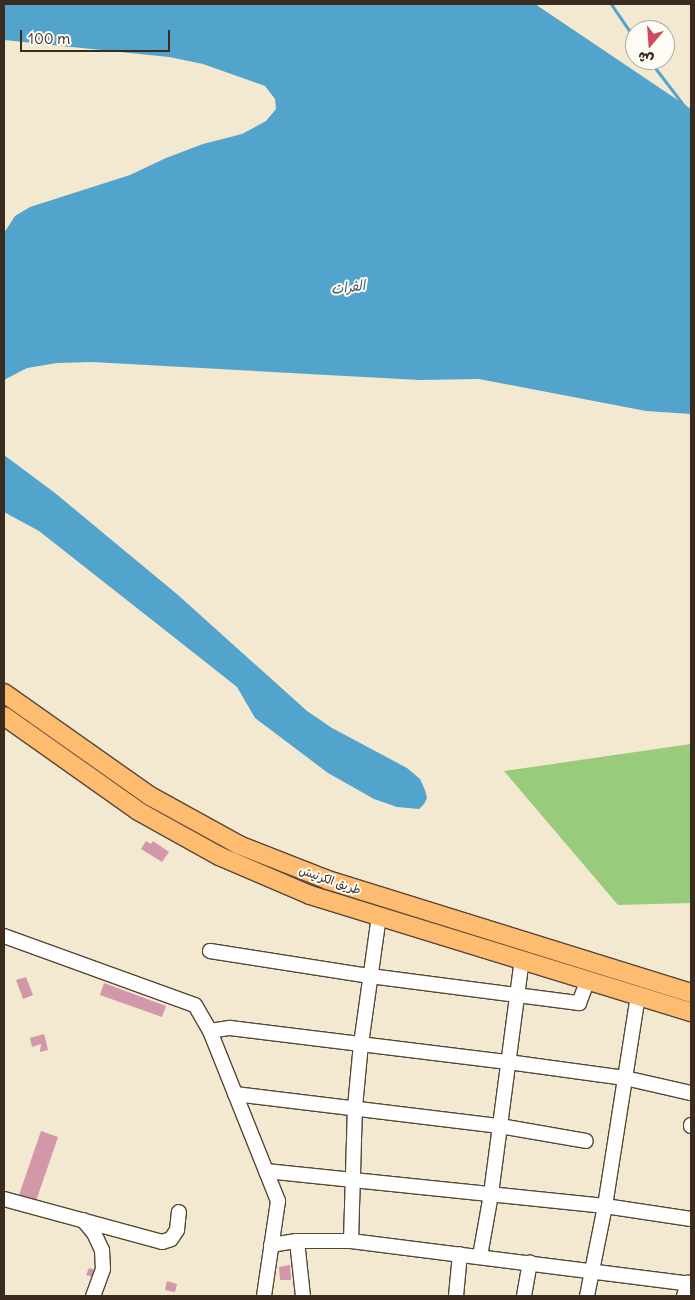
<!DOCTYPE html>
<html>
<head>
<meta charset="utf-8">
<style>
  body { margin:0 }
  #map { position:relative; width:695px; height:1300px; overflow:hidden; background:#f3e8d0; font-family:Delius,"Playpen Sans Arabic",sans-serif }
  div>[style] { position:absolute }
  .green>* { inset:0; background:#98cb7c }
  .water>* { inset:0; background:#52a4cd }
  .stream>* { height:3px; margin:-1.5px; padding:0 1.5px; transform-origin:1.5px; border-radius:1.5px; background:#52a4cd }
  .building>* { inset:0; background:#d297a9 }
  .roads { filter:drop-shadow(1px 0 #574639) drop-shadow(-1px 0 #574639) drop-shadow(0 1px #574639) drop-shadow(0 -1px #574639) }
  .minor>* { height:14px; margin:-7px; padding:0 7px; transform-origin:7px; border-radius:7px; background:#fff }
  .major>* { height:18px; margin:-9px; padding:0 9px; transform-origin:9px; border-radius:9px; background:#fdbc6f }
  span { translate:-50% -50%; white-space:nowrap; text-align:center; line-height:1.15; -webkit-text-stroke:4px #fdfcf7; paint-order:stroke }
  .street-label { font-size:12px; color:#3b2a1e }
  .water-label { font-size:14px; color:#445b64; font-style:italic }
  .frame { position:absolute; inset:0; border:5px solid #3b2a1e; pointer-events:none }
  .north { position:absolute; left:625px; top:20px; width:50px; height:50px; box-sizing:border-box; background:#fdfcf7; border:1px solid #afa8a0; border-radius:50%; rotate:198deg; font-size:14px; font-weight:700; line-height:20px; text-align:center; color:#3b2a1e }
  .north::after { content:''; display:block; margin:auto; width:18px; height:22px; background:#d1495b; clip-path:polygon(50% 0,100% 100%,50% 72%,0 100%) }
  .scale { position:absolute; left:20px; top:30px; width:150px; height:22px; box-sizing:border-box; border:2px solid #3b2a1e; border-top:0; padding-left:6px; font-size:15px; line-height:18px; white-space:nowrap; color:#3b2a1e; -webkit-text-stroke:4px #fdfcf7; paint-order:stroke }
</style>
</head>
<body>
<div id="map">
  <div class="green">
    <div style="clip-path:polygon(691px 744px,691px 903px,618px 905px,504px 771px)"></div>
  </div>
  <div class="water">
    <div style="clip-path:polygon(4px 4px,535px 4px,691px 109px,691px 414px,646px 411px,479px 379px,419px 380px,92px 362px,57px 363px,27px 368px,4px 380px,4px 233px,15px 216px,30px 207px,130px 175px,166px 158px,203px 144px,242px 134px,266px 121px,276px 109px,275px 99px,265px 86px,203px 64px,169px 57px,4px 40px)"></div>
    <div style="clip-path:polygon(4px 455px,55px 493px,178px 595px,307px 711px,332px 728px,407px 768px,420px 779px,425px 790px,427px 798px,424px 804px,419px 809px,397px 807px,374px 799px,328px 773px,255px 718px,237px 687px,208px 664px,39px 531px,4px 512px)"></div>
  </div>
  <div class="stream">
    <div style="left:611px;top:4px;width:42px;rotate:55.6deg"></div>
    <div style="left:649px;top:60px;width:59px;rotate:52.5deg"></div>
  </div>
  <div class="building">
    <div style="clip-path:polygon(146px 841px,151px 844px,153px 841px,169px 852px,162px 862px,141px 849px)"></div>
    <div style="clip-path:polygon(26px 977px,33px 995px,23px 999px,16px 980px)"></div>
    <div style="clip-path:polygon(104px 983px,166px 1006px,162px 1017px,100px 995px)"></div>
    <div style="clip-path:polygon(44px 1034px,48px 1050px,40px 1052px,41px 1044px,32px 1047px,30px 1038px)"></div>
    <div style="clip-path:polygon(41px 1131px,58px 1137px,36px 1201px,19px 1195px)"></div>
    <div style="clip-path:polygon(290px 1265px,291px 1280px,280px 1280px,279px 1267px)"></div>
    <div style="clip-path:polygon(89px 1268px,95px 1270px,93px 1277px,86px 1275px)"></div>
    <div style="clip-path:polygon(167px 1281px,177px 1284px,175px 1292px,165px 1290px)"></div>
  </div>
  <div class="roads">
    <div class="minor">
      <div style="left:4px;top:936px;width:203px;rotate:19.9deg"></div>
      <div style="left:195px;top:1005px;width:30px;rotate:60deg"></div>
      <div style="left:210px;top:1031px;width:183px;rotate:68.2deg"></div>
      <div style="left:278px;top:1201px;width:96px;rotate:98.4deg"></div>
      <div style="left:210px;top:951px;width:162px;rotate:8.9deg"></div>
      <div style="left:370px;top:976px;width:211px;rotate:7.4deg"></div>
      <div style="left:579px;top:1003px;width:25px;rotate:-69deg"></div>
      <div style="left:210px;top:1031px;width:20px;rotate:-9deg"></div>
      <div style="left:230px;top:1028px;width:280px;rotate:7deg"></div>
      <div style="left:508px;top:1062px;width:118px;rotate:7.8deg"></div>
      <div style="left:625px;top:1078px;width:68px;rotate:12.8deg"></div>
      <div style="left:235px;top:1094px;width:267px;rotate:6.9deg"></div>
      <div style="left:500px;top:1126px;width:87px;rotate:9.9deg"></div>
      <div style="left:691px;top:1125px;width:1px;rotate:90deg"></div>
      <div style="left:266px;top:1171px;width:341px;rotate:5.9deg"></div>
      <div style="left:605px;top:1206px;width:87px;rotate:8.6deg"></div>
      <div style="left:4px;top:1199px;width:164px;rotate:15.2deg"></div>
      <div style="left:162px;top:1242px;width:9px;rotate:-18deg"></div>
      <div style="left:171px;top:1239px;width:11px;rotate:-56deg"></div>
      <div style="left:177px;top:1230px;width:18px;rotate:-84deg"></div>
      <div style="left:83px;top:1220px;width:17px;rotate:50deg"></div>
      <div style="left:94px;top:1233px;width:19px;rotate:65deg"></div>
      <div style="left:102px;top:1250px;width:19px;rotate:87deg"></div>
      <div style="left:103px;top:1269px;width:29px;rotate:110deg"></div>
      <div style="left:297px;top:1241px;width:55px;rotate:83.8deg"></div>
      <div style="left:351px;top:1241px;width:134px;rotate:-88.3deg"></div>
      <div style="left:355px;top:1107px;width:63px;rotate:-84.6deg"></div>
      <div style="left:361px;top:1044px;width:129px;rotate:-82deg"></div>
      <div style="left:271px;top:1245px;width:26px;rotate:-9deg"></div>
      <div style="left:297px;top:1241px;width:54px"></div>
      <div style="left:351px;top:1241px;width:343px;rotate:7.2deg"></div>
      <div style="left:480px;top:1256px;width:63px;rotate:-79.9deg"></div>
      <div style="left:491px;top:1194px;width:236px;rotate:-82.5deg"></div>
      <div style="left:456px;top:1296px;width:42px;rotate:-84.6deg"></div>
      <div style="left:524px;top:1296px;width:34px;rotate:-80deg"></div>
      <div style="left:587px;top:1296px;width:92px;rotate:-78.7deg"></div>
      <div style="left:605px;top:1206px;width:214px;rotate:-81.1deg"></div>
      <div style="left:684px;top:1296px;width:14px;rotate:-73deg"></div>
    </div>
    <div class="major">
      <div style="left:4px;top:693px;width:179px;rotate:35.2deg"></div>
      <div style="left:150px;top:796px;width:102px;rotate:28.8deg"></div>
      <div style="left:239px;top:845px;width:96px;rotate:21.5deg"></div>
      <div style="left:328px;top:880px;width:380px;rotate:17.3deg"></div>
      <div style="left:4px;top:716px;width:164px;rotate:35.3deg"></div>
      <div style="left:138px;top:811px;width:93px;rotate:29.1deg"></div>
      <div style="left:219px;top:856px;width:99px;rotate:23.2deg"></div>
      <div style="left:310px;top:895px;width:399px;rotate:17.1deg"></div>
    </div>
  </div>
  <div class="street-label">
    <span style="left:330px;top:880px;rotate:19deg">طريق الكرنيش</span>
  </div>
  <div class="water-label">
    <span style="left:348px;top:287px;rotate:-7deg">الفرات</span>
  </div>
  <div class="frame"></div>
  <div class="north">ش</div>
  <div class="scale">100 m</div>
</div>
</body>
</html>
